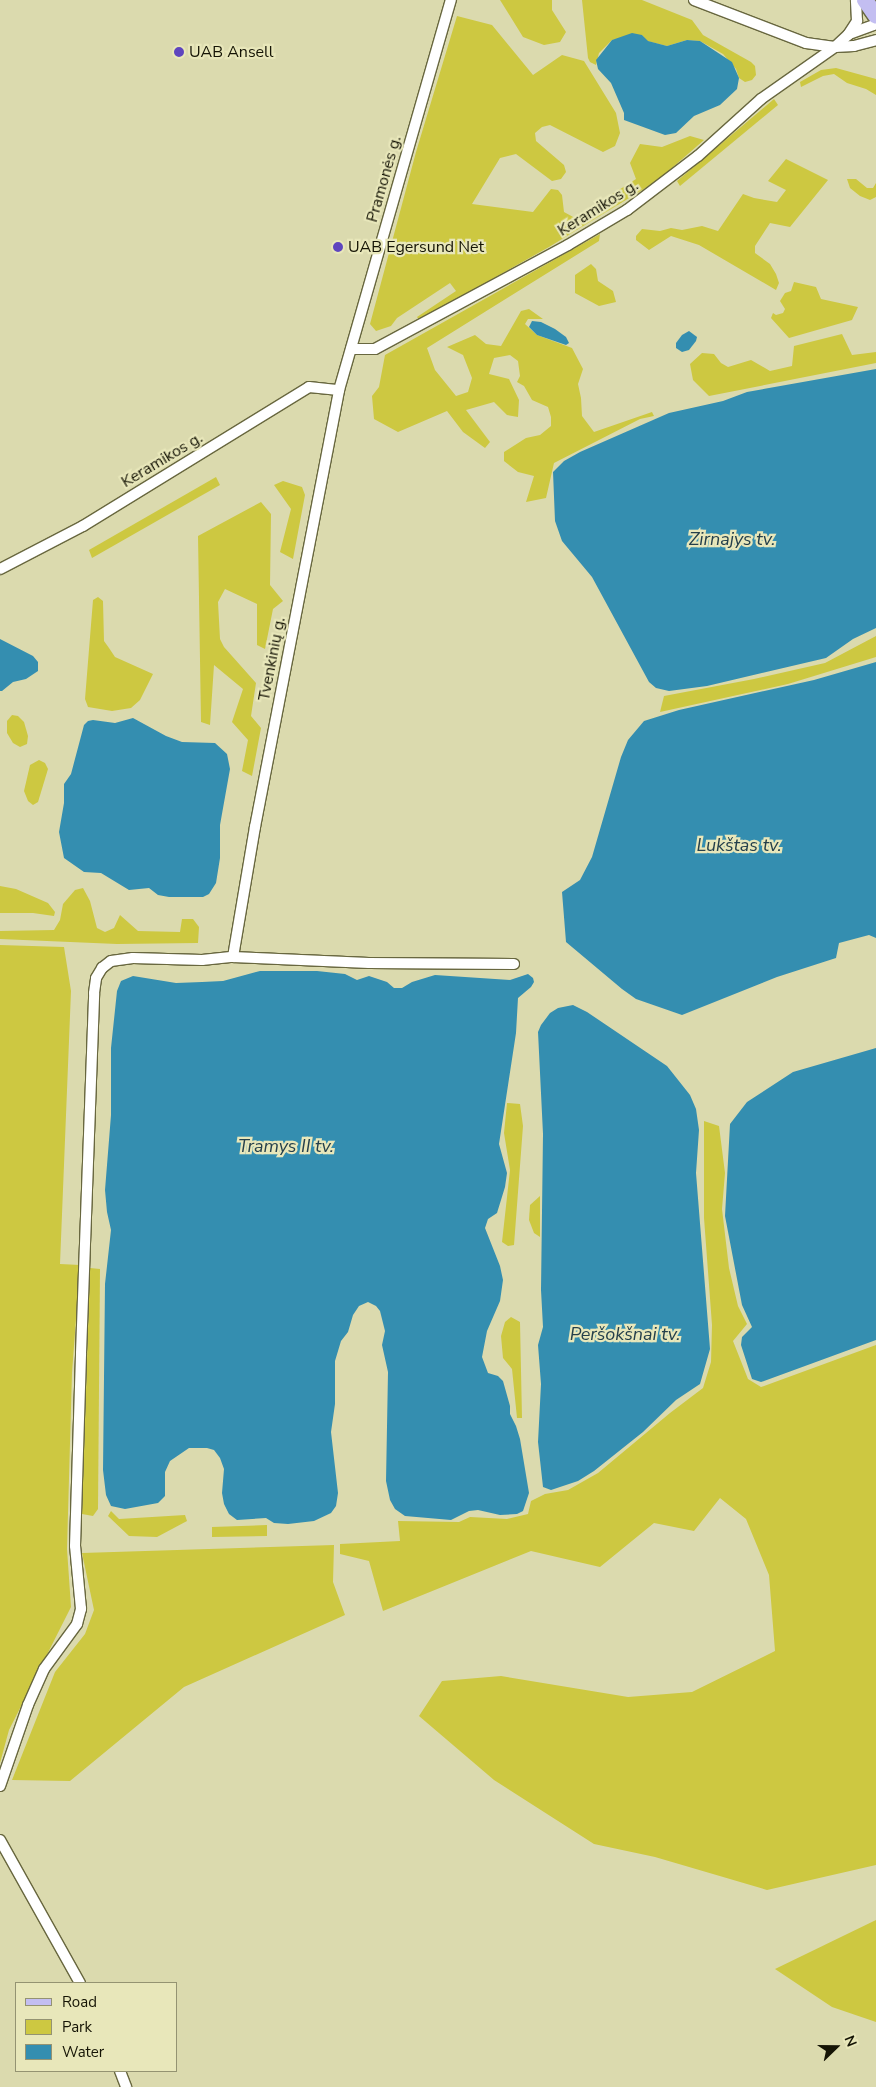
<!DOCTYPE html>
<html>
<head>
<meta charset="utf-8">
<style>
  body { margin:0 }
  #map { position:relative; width:876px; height:2087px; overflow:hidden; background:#dbdaae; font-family:"Nunito Sans",sans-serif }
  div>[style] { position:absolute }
  .green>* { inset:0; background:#cdc841 }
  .water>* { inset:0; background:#348eb0 }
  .roads { filter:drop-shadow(1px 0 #68673f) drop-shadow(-1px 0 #68673f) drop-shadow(0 1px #68673f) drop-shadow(0 -1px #68673f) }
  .minor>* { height:10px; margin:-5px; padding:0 5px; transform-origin:5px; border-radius:5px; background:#fff }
  .primary>* { height:16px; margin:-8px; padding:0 8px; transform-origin:8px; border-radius:8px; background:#c3bef1 }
  .dots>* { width:14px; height:14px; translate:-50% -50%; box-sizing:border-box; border:2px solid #e8e7ba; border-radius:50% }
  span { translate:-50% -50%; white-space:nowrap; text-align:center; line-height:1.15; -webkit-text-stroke:4.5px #e8e7ba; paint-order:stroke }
  .poi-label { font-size:16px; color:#151405 }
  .left { translate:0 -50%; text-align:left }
  .street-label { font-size:16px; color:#151405 }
  .water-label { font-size:18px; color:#243f4b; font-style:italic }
  .legend { position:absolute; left:15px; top:1982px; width:162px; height:90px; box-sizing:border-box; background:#e8e7ba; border:1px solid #949372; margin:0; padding:6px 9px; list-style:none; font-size:15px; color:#151405 }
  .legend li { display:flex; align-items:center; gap:10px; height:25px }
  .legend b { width:25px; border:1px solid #949372 }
  .north { position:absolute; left:811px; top:2022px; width:50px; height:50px; -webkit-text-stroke:4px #e8e7ba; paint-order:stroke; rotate:68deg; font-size:14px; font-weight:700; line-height:20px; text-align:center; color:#151405 }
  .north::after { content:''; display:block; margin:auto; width:18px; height:22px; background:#151405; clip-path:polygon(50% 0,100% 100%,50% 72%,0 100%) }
</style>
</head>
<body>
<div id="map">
  <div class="green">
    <div style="clip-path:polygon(500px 0,552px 0,552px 10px,566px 32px,560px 42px,544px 45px,523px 37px)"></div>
    <div style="clip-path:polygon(582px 0,642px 0,692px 20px,703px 35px,751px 62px,755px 66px,756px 75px,752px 80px,745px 82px,739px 78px,736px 69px,723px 54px,700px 41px,687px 40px,667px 46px,647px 41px,642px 35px,612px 40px,599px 53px,596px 65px,590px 62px,588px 58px)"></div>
    <div style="clip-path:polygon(457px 16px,492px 25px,533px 75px,562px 55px,584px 61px,616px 113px,620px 133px,615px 146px,603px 152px,550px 125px,542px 127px,535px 133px,536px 141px,564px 165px,566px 172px,561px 179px,552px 181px,516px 154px,500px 158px,472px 204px,533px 212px,551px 189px,558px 190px,562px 195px,564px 212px,575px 218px,636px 179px,630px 163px,640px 144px,662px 147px,690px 136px,704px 140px,657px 181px,549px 247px,419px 320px,417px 317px,456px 291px,450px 283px,397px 318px,391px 326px,376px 331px,370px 324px,416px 152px)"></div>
    <div style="clip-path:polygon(836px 68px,876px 79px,876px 95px,866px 89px,847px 83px,834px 74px,823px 76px,801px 87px,800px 82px,821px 70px)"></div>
    <div style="clip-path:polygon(774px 99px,778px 105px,680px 186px,677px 181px)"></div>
    <div style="clip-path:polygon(786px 159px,828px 180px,790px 227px,770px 223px,755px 246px,755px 253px,770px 264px,776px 274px,779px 283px,776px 290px,699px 245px,671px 236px,649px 250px,636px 240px,636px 236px,642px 229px,660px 231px,671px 228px,682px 230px,702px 226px,718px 231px,743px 194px,754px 198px,777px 202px,786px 190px,768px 181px)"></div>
    <div style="clip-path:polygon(847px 179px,856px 179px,867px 188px,873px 188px,876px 183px,876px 197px,870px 200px,860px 196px,850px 188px)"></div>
    <div style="clip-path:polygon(600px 234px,599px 241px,427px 348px,435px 370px,456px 396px,468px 392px,472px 378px,463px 355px,447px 347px,475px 335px,486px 344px,501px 346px,521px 311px,529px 309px,543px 319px,528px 319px,525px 324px,537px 335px,572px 348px,583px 369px,578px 384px,581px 398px,582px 416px,594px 432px,652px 412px,654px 416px,640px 419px,554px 463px,546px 498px,526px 502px,534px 476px,518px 472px,504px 461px,504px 452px,526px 438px,540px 435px,551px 426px,551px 417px,548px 407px,532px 400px,524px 386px,517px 382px,520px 376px,518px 361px,510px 355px,494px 358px,489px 374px,509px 379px,519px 400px,518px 417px,507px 415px,494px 402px,466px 410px,490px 442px,485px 448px,463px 432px,447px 411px,398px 432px,374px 419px,372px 396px,379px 387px,385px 355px)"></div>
    <div style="clip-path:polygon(591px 264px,596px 269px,598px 281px,613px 291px,616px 302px,599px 306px,575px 293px,575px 275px)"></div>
    <div style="clip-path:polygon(794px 282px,816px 287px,821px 299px,858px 307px,852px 320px,789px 338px,771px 318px,773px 313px,776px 315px,783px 313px,785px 309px,780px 301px,785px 293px,791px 291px)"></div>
    <div style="clip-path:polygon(842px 334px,852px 355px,876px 352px,876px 363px,709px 396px,693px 380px,690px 364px,702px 353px,714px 354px,721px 363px,728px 367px,751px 360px,770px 371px,792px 366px,794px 346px)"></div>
    <div style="clip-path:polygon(216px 477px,220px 485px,92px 558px,89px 550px)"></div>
    <div style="clip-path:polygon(283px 481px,302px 487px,305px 495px,293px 559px,280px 552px,291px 509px,274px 485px)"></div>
    <div style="clip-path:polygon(261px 502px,271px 514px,270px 585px,283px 601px,273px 609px,265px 649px,257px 645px,257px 604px,225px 589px,218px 602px,220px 639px,224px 647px,256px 683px,251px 716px,261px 728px,252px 776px,242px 771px,248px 740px,232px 722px,243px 689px,214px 665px,210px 725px,201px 722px,198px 536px)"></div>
    <div style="clip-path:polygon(98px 597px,103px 601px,104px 641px,109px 648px,115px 657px,153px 674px,140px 700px,131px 708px,112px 711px,88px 707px,85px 699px,93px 600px)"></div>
    <div style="clip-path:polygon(876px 636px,876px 657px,788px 684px,660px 712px,664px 696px,754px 679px,825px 663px)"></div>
    <div style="clip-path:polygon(12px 715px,18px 716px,24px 722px,28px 736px,27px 744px,20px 747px,13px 743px,7px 733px,7px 721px)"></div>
    <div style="clip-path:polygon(39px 760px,45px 763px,48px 769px,38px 802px,33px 805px,28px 801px,24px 791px,30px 765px)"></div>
    <div style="clip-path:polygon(0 886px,16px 889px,48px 903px,55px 912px,54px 916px,33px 913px,0 913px)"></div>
    <div style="clip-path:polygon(83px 888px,90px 901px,97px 928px,105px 932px,114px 928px,120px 915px,138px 931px,180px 932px,182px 919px,193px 919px,199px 927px,198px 943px,117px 944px,0 939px,0 931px,54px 930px,60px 920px,63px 904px,75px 890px)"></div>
    <div style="clip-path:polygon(0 945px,64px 947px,71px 991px,60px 1264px,80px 1265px,72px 1373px,67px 1549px,71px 1607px,9px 1730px,0 1763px)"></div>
    <div style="clip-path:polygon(507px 1103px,520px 1104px,523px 1126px,514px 1245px,508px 1246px,502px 1242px,510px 1170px,504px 1133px)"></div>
    <div style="clip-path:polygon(704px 1121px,719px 1126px,725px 1173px,722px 1209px,729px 1268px,738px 1306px,747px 1324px,733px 1341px,748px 1379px,761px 1387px,876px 1345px,876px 1865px,767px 1890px,655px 1857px,594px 1844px,494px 1780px,419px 1716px,442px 1681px,501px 1676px,628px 1697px,692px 1692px,775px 1651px,769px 1575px,746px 1519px,720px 1498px,694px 1531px,654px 1523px,600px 1567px,531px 1551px,383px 1611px,369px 1561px,340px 1554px,340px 1544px,400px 1541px,398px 1521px,459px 1522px,470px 1517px,507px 1519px,528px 1514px,531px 1501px,545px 1494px,568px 1490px,598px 1473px,670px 1413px,703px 1388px,711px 1362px,712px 1325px,704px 1218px)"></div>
    <div style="clip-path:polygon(540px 1196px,540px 1237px,534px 1233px,529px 1220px,530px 1205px)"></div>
    <div style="clip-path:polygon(90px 1268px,100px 1269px,98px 1509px,93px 1516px,82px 1514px)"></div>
    <div style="clip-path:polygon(511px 1317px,520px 1322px,522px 1418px,517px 1418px,512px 1369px,503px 1358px,501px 1336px,505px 1322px)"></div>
    <div style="clip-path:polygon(111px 1511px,119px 1519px,185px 1515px,187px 1521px,157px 1537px,129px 1536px,108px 1516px)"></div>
    <div style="clip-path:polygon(267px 1525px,267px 1536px,212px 1537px,212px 1527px)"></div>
    <div style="clip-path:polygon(334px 1545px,333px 1582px,345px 1615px,184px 1687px,70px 1781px,12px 1780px,55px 1672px,85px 1634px,94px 1610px,82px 1553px)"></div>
    <div style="clip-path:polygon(876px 1920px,876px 2022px,832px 2007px,775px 1969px)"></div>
  </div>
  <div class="water">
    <div style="clip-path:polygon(632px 33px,642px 35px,648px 41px,667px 46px,687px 40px,700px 41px,732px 62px,739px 78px,737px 89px,720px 105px,694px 116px,676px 133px,665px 135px,624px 120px,624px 113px,611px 83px,598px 69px,596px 60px,612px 40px)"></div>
    <div style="clip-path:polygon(532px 321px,541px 322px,555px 329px,566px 337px,569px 343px,566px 345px,537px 335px,529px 327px)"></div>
    <div style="clip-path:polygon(689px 331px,697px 337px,696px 341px,689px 350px,682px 352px,676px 348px,676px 343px,682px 335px)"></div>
    <div style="clip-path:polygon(876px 369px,876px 628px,853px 639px,826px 658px,707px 686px,669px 691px,656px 688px,649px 682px,592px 577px,562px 541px,555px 521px,553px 472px,564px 461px,580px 452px,669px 413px,723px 401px,747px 392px)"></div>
    <div style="clip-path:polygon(0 639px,33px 656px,38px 662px,38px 671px,26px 679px,13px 682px,2px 691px,0 691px)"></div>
    <div style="clip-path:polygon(876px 662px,876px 938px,869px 935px,839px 943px,836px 958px,777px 977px,682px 1015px,636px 999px,622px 989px,566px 942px,562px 892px,580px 880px,592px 857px,621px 757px,628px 740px,644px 721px,679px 710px,814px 680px)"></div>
    <div style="clip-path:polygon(133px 718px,166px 736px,182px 742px,215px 743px,227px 754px,230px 769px,220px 825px,220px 858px,216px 883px,209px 894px,203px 897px,169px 897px,158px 895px,149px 888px,129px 890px,101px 873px,84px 872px,64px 858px,59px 832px,64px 803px,64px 784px,71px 774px,84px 725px,88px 721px,93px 720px,115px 723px)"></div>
    <div style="clip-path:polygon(260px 971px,317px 971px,345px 974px,357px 980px,369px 976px,387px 982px,394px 988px,402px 988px,412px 982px,435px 975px,510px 980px,528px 974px,533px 978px,534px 982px,531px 987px,518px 998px,516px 1033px,499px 1144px,507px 1173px,505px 1187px,497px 1213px,488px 1219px,485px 1228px,500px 1266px,503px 1280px,500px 1301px,487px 1331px,482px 1357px,488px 1373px,498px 1376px,503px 1381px,510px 1406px,510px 1414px,516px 1426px,520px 1439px,529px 1493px,523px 1511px,517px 1514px,500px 1515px,478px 1510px,469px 1511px,451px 1520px,405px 1516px,395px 1509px,390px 1500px,386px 1481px,388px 1372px,382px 1345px,385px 1331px,380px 1311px,376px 1306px,368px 1302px,359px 1306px,353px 1315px,348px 1332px,341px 1341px,335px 1361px,335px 1404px,331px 1432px,338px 1493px,336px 1506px,331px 1513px,314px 1521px,288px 1524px,274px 1523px,266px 1518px,237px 1520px,229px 1514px,224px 1504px,222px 1493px,224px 1469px,220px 1458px,214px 1450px,207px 1448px,189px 1448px,170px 1461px,165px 1472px,165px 1496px,158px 1503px,125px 1509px,111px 1506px,106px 1495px,103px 1470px,105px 1284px,111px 1230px,107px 1212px,105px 1190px,111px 1115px,111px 1048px,117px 991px,121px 981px,133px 976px,176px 983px,202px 982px,223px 981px)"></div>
    <div style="clip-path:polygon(573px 1005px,587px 1012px,667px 1066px,690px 1095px,696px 1109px,699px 1130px,696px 1173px,710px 1349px,700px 1384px,676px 1400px,643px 1432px,594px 1471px,578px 1481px,551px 1490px,543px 1487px,538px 1442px,541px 1384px,538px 1345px,543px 1327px,541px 1290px,543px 1134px,538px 1032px,541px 1025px,550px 1013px,558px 1008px)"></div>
    <div style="clip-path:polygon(876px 1048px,876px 1340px,761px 1382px,752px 1379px,741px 1345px,742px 1337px,752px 1327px,742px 1305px,725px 1216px,730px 1124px,747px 1102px,793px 1072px)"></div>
  </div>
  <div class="roads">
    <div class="minor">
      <div style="left:694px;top:0;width:120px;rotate:21deg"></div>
      <div style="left:806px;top:43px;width:29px;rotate:8deg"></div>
      <div style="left:835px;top:47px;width:19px;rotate:-3deg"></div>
      <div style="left:854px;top:46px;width:23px;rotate:-15deg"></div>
      <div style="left:849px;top:34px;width:29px;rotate:-20deg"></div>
      <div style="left:351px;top:349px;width:24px"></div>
      <div style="left:375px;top:349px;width:219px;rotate:-28.3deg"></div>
      <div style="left:568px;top:245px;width:69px;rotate:-30.7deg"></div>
      <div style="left:627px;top:210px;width:89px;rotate:-37.3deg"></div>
      <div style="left:698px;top:156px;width:85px;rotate:-42.1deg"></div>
      <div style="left:761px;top:99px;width:90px;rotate:-35.1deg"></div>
      <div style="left:835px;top:47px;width:18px;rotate:-43deg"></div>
      <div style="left:848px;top:35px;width:17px;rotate:-57deg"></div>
      <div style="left:857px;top:21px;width:21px;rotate:-93deg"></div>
      <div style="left:0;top:569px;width:93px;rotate:-27.4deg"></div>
      <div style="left:83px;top:526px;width:265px;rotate:-31.6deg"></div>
      <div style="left:309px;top:387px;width:30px;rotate:6deg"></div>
      <div style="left:233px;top:957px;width:132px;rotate:-80.4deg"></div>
      <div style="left:255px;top:827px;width:445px;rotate:-79.1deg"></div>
      <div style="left:339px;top:390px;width:406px;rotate:-74deg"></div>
      <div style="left:0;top:1786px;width:86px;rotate:-70.9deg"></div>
      <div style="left:28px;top:1705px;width:39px;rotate:-66deg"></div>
      <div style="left:44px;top:1669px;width:56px;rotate:-53.7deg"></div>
      <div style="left:77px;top:1624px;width:16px;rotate:-75deg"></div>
      <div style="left:81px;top:1609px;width:63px;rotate:-95.4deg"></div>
      <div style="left:75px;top:1546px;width:193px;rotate:-88.2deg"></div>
      <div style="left:81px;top:1353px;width:360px;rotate:-87.9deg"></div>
      <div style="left:94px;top:993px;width:15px;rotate:-82deg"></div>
      <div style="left:96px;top:978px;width:12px;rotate:-59deg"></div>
      <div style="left:102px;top:968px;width:11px;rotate:-38deg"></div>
      <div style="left:111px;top:961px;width:22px;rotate:-8deg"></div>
      <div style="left:133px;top:958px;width:69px;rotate:1.7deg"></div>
      <div style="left:202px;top:960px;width:31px;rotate:-6deg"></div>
      <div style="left:233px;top:957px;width:136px;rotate:2.5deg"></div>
      <div style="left:369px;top:963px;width:145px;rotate:0.4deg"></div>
      <div style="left:0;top:1840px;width:164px;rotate:60.8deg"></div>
      <div style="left:120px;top:2071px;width:17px;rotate:69deg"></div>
    </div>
    <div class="primary">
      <div style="left:865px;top:0;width:19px;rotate:55deg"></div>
    </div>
  </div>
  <div class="dots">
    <div style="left:179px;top:52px;background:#5e45be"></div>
    <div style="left:338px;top:247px;background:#5e45be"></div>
  </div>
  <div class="poi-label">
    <span class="left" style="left:189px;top:52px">UAB Ansell</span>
    <span class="left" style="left:348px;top:247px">UAB Egersund Net</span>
  </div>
  <div class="street-label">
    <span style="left:384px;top:179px;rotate:-74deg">Pramonės g.</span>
    <span style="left:598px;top:208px;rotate:-32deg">Keramikos g.</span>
    <span style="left:162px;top:460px;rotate:-31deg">Keramikos g.</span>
    <span style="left:272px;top:659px;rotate:-79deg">Tvenkinių g.</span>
  </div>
  <div class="water-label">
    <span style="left:732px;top:539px">Zirnajys tv.</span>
    <span style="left:739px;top:845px">Lukštas tv.</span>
    <span style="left:286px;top:1146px">Tramys II tv.</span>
    <span style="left:625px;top:1334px">Peršokšnai tv.</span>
  </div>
  <ul class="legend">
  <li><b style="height:6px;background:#c3bef1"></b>Road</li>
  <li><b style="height:14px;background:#cdc841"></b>Park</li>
  <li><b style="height:14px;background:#348eb0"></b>Water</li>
  </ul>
  <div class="north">N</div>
</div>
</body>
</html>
